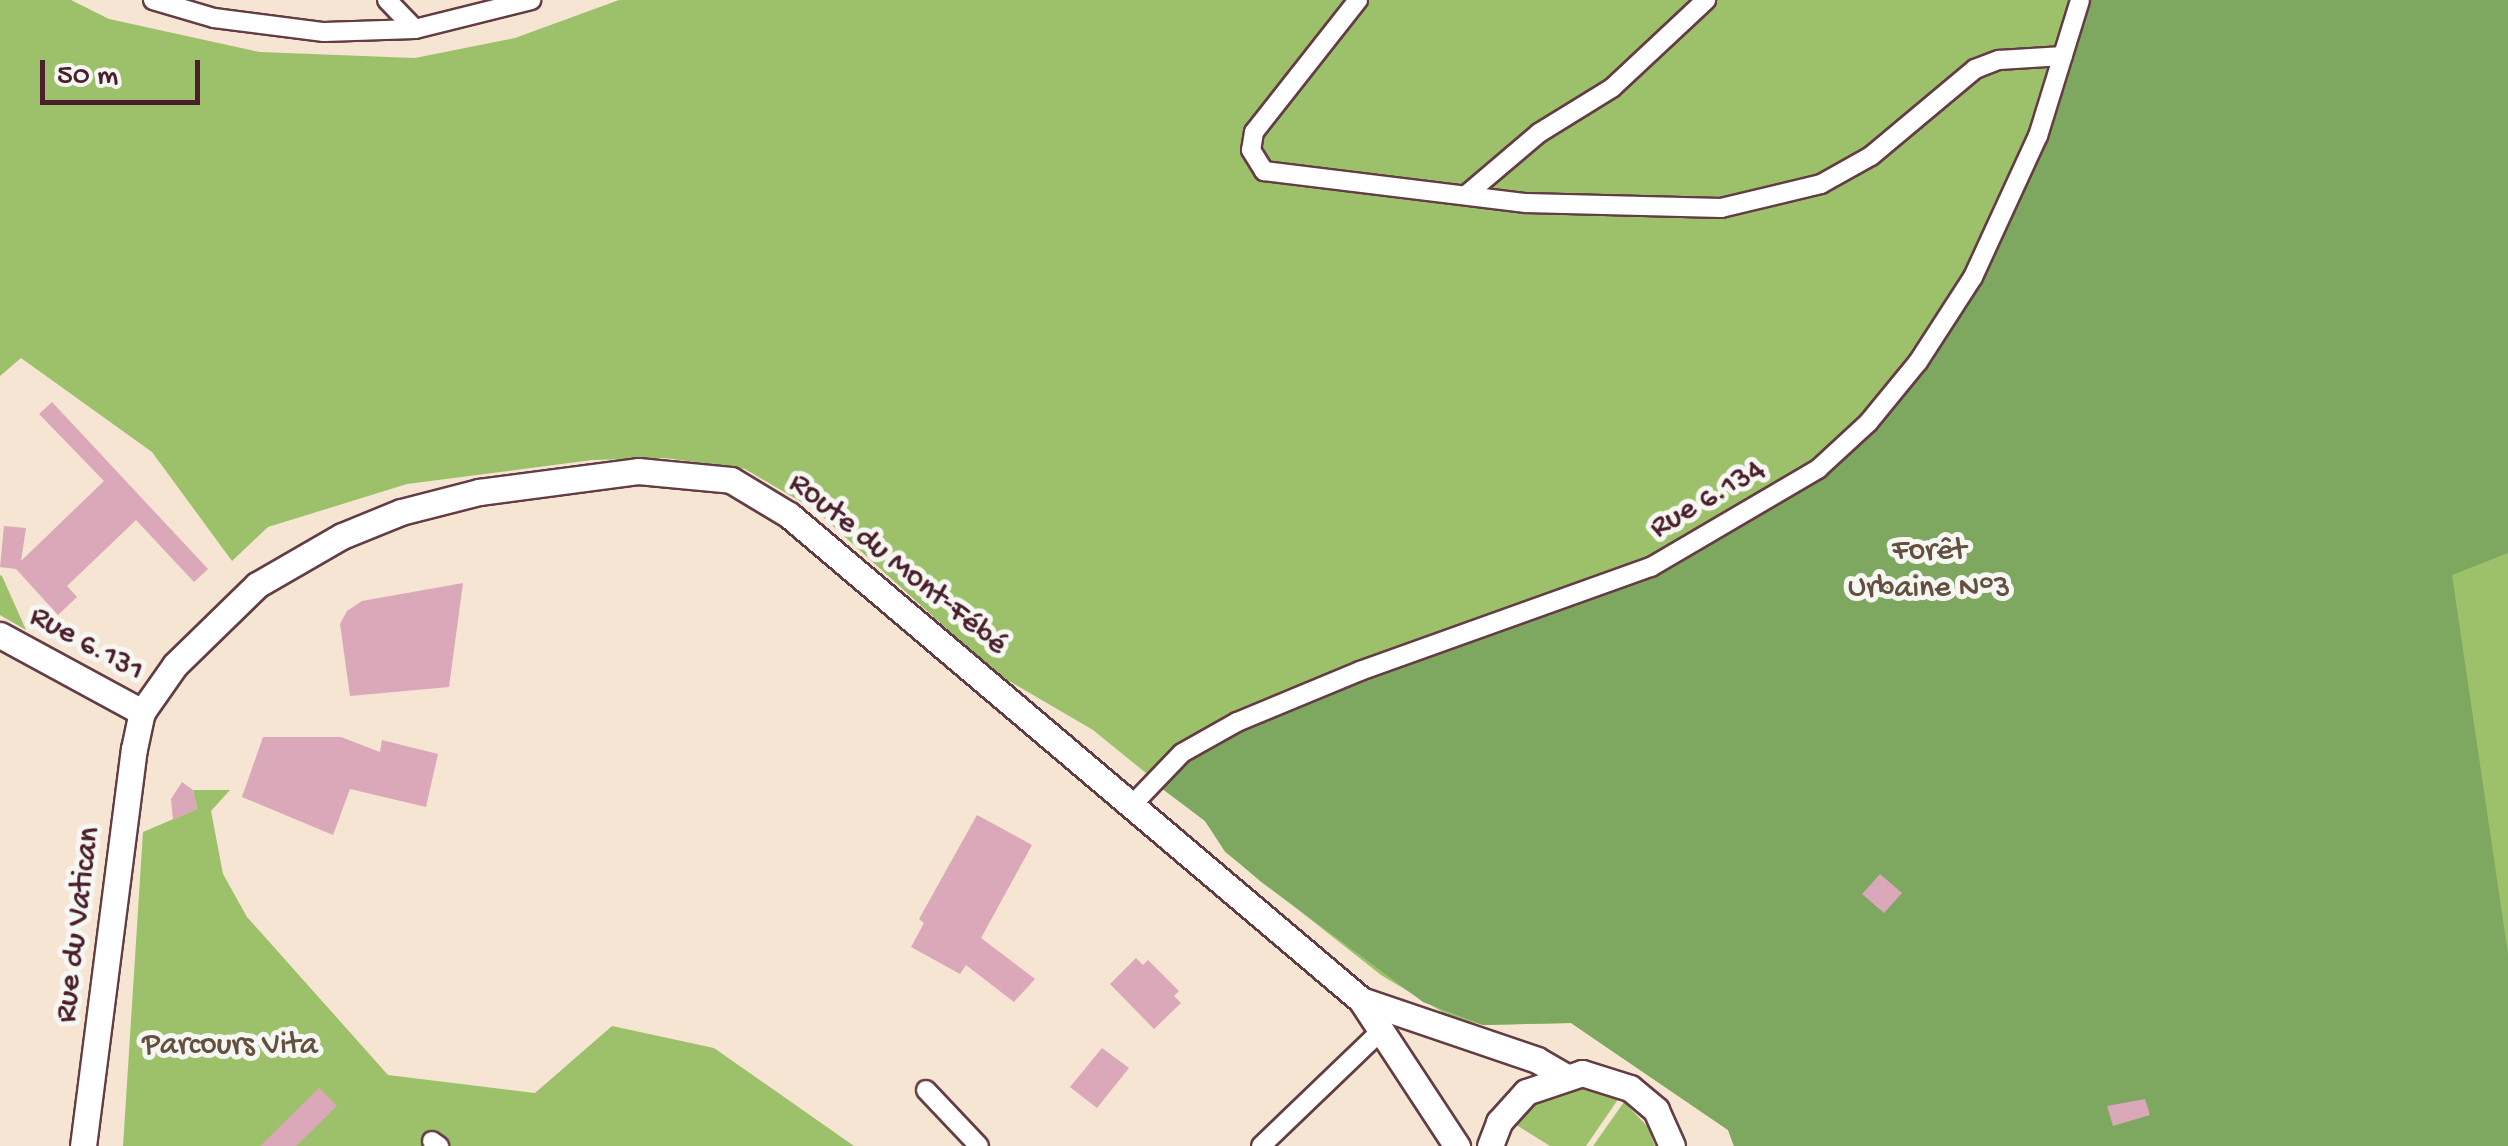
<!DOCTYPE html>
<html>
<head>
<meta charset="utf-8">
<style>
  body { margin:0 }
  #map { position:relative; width:2508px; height:1146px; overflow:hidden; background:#f5e5d2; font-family:"Gochi Hand",sans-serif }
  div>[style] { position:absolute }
  .green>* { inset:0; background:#9dc16b }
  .forest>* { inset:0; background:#7ea75f }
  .building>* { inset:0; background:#dba8b9 }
  .roads { filter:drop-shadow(2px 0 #643d44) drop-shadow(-2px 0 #643d44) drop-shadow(0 2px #643d44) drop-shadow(0 -2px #643d44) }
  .street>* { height:18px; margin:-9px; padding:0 9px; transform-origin:9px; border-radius:9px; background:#fff }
  .secondary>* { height:25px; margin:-12.5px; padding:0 12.5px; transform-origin:12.5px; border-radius:12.5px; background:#fff }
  span { translate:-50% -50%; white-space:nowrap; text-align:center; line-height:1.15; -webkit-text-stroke:10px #f6f6f2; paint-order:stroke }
  .street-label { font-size:32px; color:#4a1f2b }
  .park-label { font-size:32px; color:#63503e }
  .scale { position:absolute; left:40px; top:60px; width:160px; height:45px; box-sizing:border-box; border:5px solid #4a1f2b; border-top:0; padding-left:12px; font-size:30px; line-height:35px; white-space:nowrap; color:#4a1f2b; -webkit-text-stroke:8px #f6f6f2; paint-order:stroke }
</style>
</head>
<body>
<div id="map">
  <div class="green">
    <div style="clip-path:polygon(0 0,71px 0,109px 19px,260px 52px,415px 58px,515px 38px,619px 0,2508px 0,2508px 1146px,1734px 1146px,1728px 1130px,1571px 1023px,1483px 1025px,1449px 1016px,1381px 975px,1225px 852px,1205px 821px,1093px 730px,997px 674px,815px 510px,745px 469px,665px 458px,592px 460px,407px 484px,268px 527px,232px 561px,152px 452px,21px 358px,0 376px)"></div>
    <div style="clip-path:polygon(0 575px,2px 576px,26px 630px,0 615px)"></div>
    <div style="clip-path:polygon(193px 790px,230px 790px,211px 811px,223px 874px,247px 917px,388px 1075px,535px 1093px,612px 1026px,714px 1048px,854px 1146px,123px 1146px,143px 832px,197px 809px)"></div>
    <div style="clip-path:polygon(1588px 1087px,1619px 1098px,1586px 1146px,1550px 1146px,1513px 1123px,1540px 1097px)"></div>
    <div style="clip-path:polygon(1624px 1102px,1648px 1127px,1655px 1146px,1593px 1146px)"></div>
  </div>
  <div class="forest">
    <div style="clip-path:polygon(2080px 0,2508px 0,2508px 553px,2452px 575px,2508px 954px,2508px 1146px,1734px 1146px,1728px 1130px,1571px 1023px,1483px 1025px,1423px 1002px,1260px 881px,1225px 851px,1205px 821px,1153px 782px,1237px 722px,1651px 567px,1818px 469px,1918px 362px,2014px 196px)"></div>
  </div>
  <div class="building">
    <div style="clip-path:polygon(52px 402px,208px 569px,194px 582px,136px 520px,67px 586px,77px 597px,58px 615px,16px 569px,0 567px,4px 526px,26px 528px,21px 561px,104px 481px,39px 414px)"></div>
    <div style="clip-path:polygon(463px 583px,449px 687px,350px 696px,340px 624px,347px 611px,362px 601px)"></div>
    <div style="clip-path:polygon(263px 737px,341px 737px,380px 752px,382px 740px,438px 754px,426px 807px,350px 789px,333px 835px,242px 797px)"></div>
    <div style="clip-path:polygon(182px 782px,193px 790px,197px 809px,173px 820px,171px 799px)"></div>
    <div style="clip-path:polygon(977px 815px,1032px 845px,981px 938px,1035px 979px,1014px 1002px,966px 965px,960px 974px,911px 947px,924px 923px,919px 919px)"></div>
    <div style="clip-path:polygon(1880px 874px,1902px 893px,1884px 913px,1862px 894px)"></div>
    <div style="clip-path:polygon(1136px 958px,1143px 965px,1148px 960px,1179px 991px,1174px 996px,1181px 1003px,1154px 1029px,1110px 984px)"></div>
    <div style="clip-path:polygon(1102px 1048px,1129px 1068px,1097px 1108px,1070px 1087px)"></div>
    <div style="clip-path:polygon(319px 1088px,337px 1106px,296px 1146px,260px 1146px)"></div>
    <div style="clip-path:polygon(2145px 1099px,2150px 1115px,2113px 1126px,2107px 1106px)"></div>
  </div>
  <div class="roads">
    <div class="street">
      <div style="left:153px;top:0;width:64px;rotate:16.4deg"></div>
      <div style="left:214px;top:18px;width:111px;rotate:7.3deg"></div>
      <div style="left:324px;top:32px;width:91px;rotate:-1.9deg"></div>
      <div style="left:415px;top:29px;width:120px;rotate:-14deg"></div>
      <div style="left:387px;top:0;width:40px;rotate:46deg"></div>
      <div style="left:1358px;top:0;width:168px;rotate:128.2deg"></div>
      <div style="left:1254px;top:132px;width:18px;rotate:99deg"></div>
      <div style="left:1251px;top:150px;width:25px;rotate:58deg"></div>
      <div style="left:1264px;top:171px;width:264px;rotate:7deg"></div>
      <div style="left:1526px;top:203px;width:195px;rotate:1.5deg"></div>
      <div style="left:1721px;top:208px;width:103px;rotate:-13.5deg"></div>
      <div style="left:1821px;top:184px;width:57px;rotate:-29.2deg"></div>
      <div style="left:1871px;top:156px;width:136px;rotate:-39.9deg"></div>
      <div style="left:1975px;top:69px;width:26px;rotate:-21deg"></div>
      <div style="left:1999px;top:60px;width:64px;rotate:-3.6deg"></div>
      <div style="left:1466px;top:195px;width:96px;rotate:-40.3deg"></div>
      <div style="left:1539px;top:133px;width:86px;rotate:-31.7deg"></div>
      <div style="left:1612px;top:88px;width:129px;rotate:-43.1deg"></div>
      <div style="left:1134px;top:803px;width:69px;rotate:-46.2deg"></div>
      <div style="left:1182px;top:753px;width:63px;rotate:-29.4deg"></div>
      <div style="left:1237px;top:722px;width:133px;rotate:-22.5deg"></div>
      <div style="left:1360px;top:671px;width:309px;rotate:-19.7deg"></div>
      <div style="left:1651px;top:567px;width:194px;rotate:-30.4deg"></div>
      <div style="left:1818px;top:469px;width:68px;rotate:-42.6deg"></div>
      <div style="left:1868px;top:423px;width:79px;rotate:-50.7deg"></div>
      <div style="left:1918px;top:362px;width:101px;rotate:-57.1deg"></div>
      <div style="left:1973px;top:277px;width:155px;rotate:-65.3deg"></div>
      <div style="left:2038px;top:136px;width:142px;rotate:-72.8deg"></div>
      <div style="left:926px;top:1090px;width:77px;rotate:46.6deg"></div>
      <div style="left:432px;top:1141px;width:9px;rotate:36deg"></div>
      <div style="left:1261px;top:1146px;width:166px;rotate:-43.8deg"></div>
    </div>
    <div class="secondary">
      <div style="left:0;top:635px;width:162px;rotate:28.5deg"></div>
      <div style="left:1361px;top:1000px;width:175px;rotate:56.7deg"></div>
      <div style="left:83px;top:1146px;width:400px;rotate:-82.7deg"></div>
      <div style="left:134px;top:749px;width:38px;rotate:-78deg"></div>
      <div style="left:142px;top:712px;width:57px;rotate:-54.9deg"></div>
      <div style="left:175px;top:665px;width:115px;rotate:-44.3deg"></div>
      <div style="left:257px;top:585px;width:98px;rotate:-30deg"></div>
      <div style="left:342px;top:536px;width:64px;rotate:-22.1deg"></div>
      <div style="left:401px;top:512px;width:81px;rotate:-14.4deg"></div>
      <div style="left:479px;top:492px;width:160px;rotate:-7.5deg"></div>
      <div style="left:638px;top:471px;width:93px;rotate:5.5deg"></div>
      <div style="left:731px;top:480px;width:68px;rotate:31.1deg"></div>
      <div style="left:789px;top:515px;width:750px;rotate:40.29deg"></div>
      <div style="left:1361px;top:1000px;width:186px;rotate:18.8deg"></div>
      <div style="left:1537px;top:1060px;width:30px;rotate:30deg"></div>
      <div style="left:1490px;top:1146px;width:26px;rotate:-69deg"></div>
      <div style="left:1499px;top:1122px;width:40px;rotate:-48deg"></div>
      <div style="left:1526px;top:1092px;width:59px;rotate:-18.7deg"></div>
      <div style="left:1582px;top:1073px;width:50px;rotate:17.4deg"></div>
      <div style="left:1630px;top:1088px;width:34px;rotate:40deg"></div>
      <div style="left:1656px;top:1110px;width:39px;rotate:66deg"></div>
    </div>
  </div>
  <div class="street-label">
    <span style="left:1708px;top:500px;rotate:-30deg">Rue 6.134</span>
    <span style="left:897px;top:565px;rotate:39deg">Route du Mont-Fébé</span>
    <span style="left:86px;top:645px;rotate:29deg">Rue 6.131</span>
    <span style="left:79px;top:925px;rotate:-83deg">Rue du Vatican</span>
  </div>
  <div class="park-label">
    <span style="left:1929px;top:571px">Forêt<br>Urbaine N°3</span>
    <span style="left:230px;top:1046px">Parcours Vita</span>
  </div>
  <div class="scale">50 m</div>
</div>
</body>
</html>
